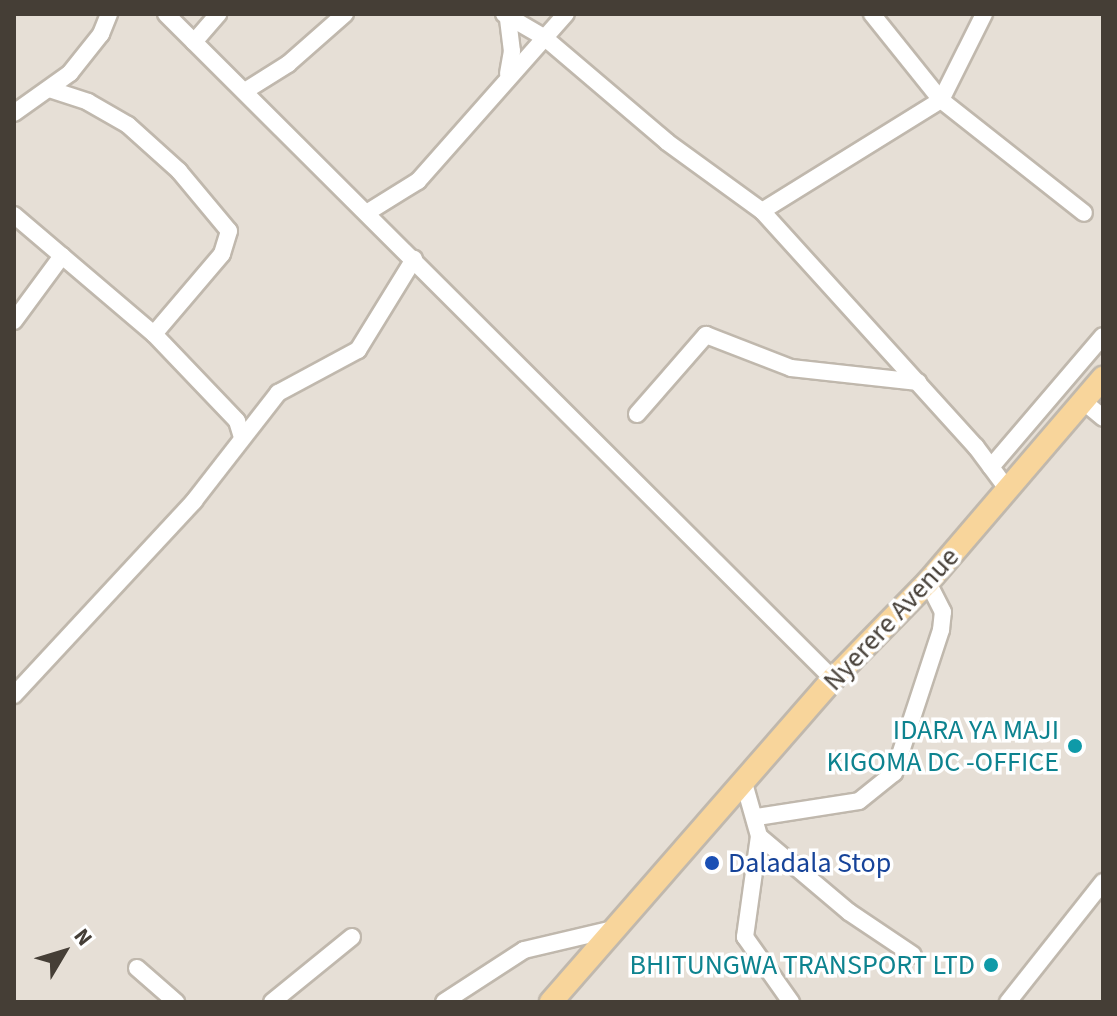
<!DOCTYPE html>
<html>
<head>
<meta charset="utf-8">
<style>
  body { margin:0 }
  #map { position:relative; width:1117px; height:1016px; overflow:hidden; background:#f2eee7; font-family:"Source Sans 3",sans-serif }
  div>[style] { position:absolute }
  .residential>* { inset:0; background:#e6dfd6 }
  .roads { filter:drop-shadow(2px 0 #c0b8ad) drop-shadow(-2px 0 #c0b8ad) drop-shadow(0 2px #c0b8ad) drop-shadow(0 -2px #c0b8ad) }
  .minor>* { height:16px; margin:-8px; padding:0 8px; transform-origin:8px; border-radius:8px; background:#fff }
  .major>* { height:22px; margin:-11px; padding:0 11px; transform-origin:11px; border-radius:11px; background:#f8d59b }
  .dots>* { width:22px; height:22px; translate:-50% -50%; box-sizing:border-box; border:4px solid #fff; border-radius:50% }
  span { translate:-50% -50%; white-space:nowrap; text-align:center; line-height:1.15; -webkit-text-stroke:7px #fff; paint-order:stroke }
  .street-label { font-size:28px; color:#453e36 }
  .culture-label { font-size:28px; color:#0d838f }
  .right { translate:-100% -50%; text-align:right }
  .transit-label { font-size:28px; color:#164399 }
  .left { translate:0 -50%; text-align:left }
  .frame { position:absolute; inset:0; border:16px solid #453e36; pointer-events:none }
  .north { position:absolute; left:24px; top:912px; width:80px; height:80px; -webkit-text-stroke:6px #fff; paint-order:stroke; rotate:52deg; font-size:22px; font-weight:700; line-height:32px; text-align:center; color:#453e36 }
  .north::after { content:''; display:block; margin:auto; width:28px; height:36px; background:#453e36; clip-path:polygon(50% 0,100% 100%,50% 72%,0 100%) }
</style>
</head>
<body>
<div id="map">
  <div class="residential">
    <div style="clip-path:polygon(14px 14px,1103px 14px,1103px 1002px,14px 1002px)"></div>
  </div>
  <div class="roads">
    <div class="minor">
      <div style="left:166px;top:14px;width:942px;rotate:44.91deg"></div>
      <div style="left:504px;top:14px;width:48px;rotate:30.3deg"></div>
      <div style="left:545px;top:38px;width:160px;rotate:40.4deg"></div>
      <div style="left:667px;top:142px;width:117px;rotate:36deg"></div>
      <div style="left:762px;top:211px;width:319px;rotate:47.8deg"></div>
      <div style="left:976px;top:447px;width:54px;rotate:53.3deg"></div>
      <div style="left:872px;top:14px;width:110px;rotate:51.3deg"></div>
      <div style="left:941px;top:100px;width:182px;rotate:38.3deg"></div>
      <div style="left:508px;top:19px;width:32px;rotate:83deg"></div>
      <div style="left:512px;top:51px;width:23px;rotate:100deg"></div>
      <div style="left:194px;top:42px;width:37px;rotate:-49deg"></div>
      <div style="left:52px;top:90px;width:38px;rotate:18deg"></div>
      <div style="left:88px;top:102px;width:46px;rotate:29.9deg"></div>
      <div style="left:128px;top:125px;width:69px;rotate:42deg"></div>
      <div style="left:179px;top:171px;width:78px;rotate:50.2deg"></div>
      <div style="left:229px;top:231px;width:24px;rotate:107deg"></div>
      <div style="left:222px;top:254px;width:105px;rotate:130.4deg"></div>
      <div style="left:245px;top:91px;width:51px;rotate:-32.1deg"></div>
      <div style="left:288px;top:64px;width:76px;rotate:-41.3deg"></div>
      <div style="left:14px;top:113px;width:69px;rotate:-35.5deg"></div>
      <div style="left:70px;top:73px;width:50px;rotate:-51.5deg"></div>
      <div style="left:101px;top:34px;width:22px;rotate:-68deg"></div>
      <div style="left:762px;top:211px;width:211px;rotate:-31.8deg"></div>
      <div style="left:941px;top:100px;width:96px;rotate:-63.4deg"></div>
      <div style="left:368px;top:212px;width:59px;rotate:-31.8deg"></div>
      <div style="left:418px;top:181px;width:223px;rotate:-48.5deg"></div>
      <div style="left:14px;top:215px;width:184px;rotate:40.4deg"></div>
      <div style="left:154px;top:334px;width:120px;rotate:46.3deg"></div>
      <div style="left:237px;top:421px;width:17px;rotate:73deg"></div>
      <div style="left:14px;top:321px;width:81px;rotate:-53.6deg"></div>
      <div style="left:1083px;top:401px;width:26px;rotate:40deg"></div>
      <div style="left:637px;top:414px;width:105px;rotate:-48.9deg"></div>
      <div style="left:706px;top:335px;width:91px;rotate:21.2deg"></div>
      <div style="left:791px;top:368px;width:128px;rotate:6.3deg"></div>
      <div style="left:991px;top:467px;width:172px;rotate:-49.5deg"></div>
      <div style="left:14px;top:695px;width:265px;rotate:-47.1deg"></div>
      <div style="left:194px;top:501px;width:137px;rotate:-52.1deg"></div>
      <div style="left:278px;top:393px;width:91px;rotate:-28.3deg"></div>
      <div style="left:358px;top:350px;width:107px;rotate:-58.4deg"></div>
      <div style="left:744px;top:783px;width:55px;rotate:74.2deg"></div>
      <div style="left:759px;top:836px;width:102px;rotate:97.9deg"></div>
      <div style="left:745px;top:937px;width:80px;rotate:54.7deg"></div>
      <div style="left:757px;top:817px;width:103px;rotate:-8.9deg"></div>
      <div style="left:859px;top:801px;width:45px;rotate:-38.7deg"></div>
      <div style="left:894px;top:773px;width:151px;rotate:-71.8deg"></div>
      <div style="left:941px;top:630px;width:18px;rotate:-84deg"></div>
      <div style="left:943px;top:612px;width:34px;rotate:-117deg"></div>
      <div style="left:759px;top:836px;width:118px;rotate:40.2deg"></div>
      <div style="left:849px;top:912px;width:77px;rotate:33.9deg"></div>
      <div style="left:137px;top:968px;width:52px;rotate:41.1deg"></div>
      <div style="left:272px;top:1002px;width:103px;rotate:-39.1deg"></div>
      <div style="left:444px;top:1002px;width:95px;rotate:-33deg"></div>
      <div style="left:524px;top:950px;width:96px;rotate:-13.3deg"></div>
      <div style="left:1008px;top:1002px;width:153px;rotate:-51.6deg"></div>
    </div>
    <div class="major">
      <div style="left:551px;top:1002px;width:429px;rotate:-48.9deg"></div>
      <div style="left:833px;top:679px;width:136px;rotate:-45.6deg"></div>
      <div style="left:928px;top:582px;width:269px;rotate:-49.4deg"></div>
    </div>
  </div>
  <div class="dots">
    <div style="left:1075px;top:746px;background:#0f9aa8"></div>
    <div style="left:712px;top:863px;background:#1a4fb4"></div>
    <div style="left:991px;top:965px;background:#0f9aa8"></div>
  </div>
  <div class="street-label">
    <span style="left:891px;top:619px;rotate:-47deg">Nyerere Avenue</span>
  </div>
  <div class="culture-label">
    <span class="right" style="left:1059px;top:746px">IDARA YA MAJI<br>KIGOMA DC -OFFICE</span>
    <span class="right" style="left:975px;top:965px">BHITUNGWA TRANSPORT LTD</span>
  </div>
  <div class="transit-label">
    <span class="left" style="left:728px;top:863px">Daladala Stop</span>
  </div>
  <div class="frame"></div>
  <div class="north">N</div>
</div>
</body>
</html>
